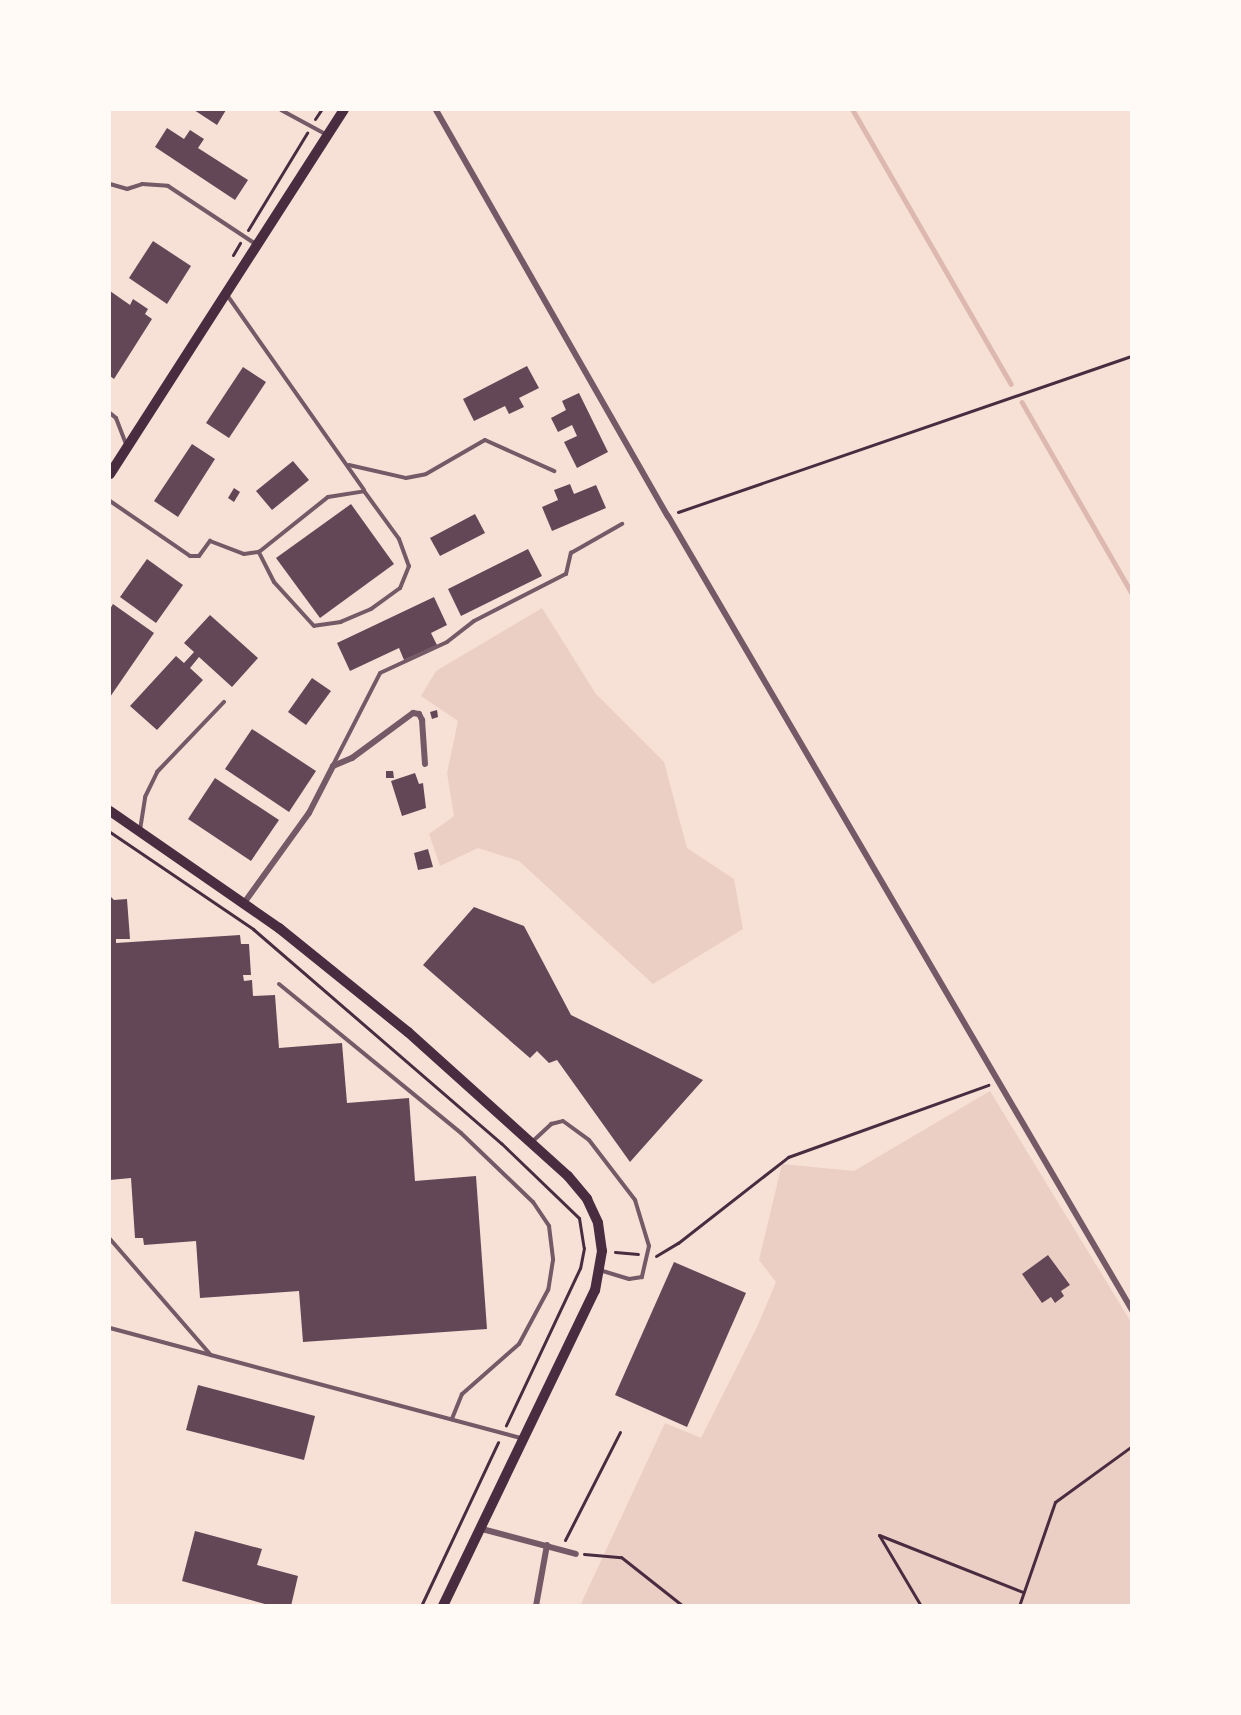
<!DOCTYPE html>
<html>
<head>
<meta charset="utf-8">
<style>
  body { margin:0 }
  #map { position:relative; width:1241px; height:1715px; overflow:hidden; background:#f7e1d7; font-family:"Noto Serif",serif }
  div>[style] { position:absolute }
  .green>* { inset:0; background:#ebcfc5 }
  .stream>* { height:4.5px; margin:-2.25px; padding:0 2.25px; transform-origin:2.25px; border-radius:2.25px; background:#dcb8b0 }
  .building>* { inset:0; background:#644757 }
  .path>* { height:3px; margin:-1.5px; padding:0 1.5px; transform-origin:1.5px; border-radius:1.5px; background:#4a2c40 }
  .service>* { height:4px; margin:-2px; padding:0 2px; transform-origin:2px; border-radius:2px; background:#755966 }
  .minor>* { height:6px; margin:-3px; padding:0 3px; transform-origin:3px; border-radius:3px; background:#755966 }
  .secondary>* { height:10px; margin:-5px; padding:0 5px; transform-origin:5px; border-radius:5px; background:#4a2c40 }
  span { translate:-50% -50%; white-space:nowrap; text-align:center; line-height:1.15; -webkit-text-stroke:6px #fffaf5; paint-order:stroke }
  .frame { position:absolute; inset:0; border:111px solid #fffaf5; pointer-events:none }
</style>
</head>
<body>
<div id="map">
  <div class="green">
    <div style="clip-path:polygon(542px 608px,596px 694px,664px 762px,687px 848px,734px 879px,743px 929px,653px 984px,519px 861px,478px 848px,440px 866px,429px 834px,454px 816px,447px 773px,458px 721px,421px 696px,436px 671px)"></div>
    <div style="clip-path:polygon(990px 1091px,1131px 1322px,1131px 1605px,580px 1606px,665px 1423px,701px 1438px,757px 1327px,776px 1282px,759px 1260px,782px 1164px,854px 1171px)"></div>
  </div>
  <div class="stream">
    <div style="left:853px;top:110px;width:316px;rotate:60deg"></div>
    <div style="left:1022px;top:402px;width:220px;rotate:60.1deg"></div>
  </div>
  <div class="building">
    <div style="clip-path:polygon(194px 110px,226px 110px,217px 125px)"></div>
    <div style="clip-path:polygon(167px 128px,184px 139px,190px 130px,204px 139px,198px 148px,248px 180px,235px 200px,155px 147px)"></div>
    <div style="clip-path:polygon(153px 241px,191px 266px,167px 304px,129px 278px)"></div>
    <div style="clip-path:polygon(110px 291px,130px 305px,133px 299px,148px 309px,145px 314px,152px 319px,114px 379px,110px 376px)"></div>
    <div style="clip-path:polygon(527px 366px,539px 388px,519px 398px,524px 407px,509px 414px,505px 406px,474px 421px,463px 399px)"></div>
    <div style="clip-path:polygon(243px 367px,266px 382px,229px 438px,206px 423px)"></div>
    <div style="clip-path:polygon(579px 393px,608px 452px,577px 468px,564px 442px,577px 436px,572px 425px,558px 432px,551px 418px,566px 410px,562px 401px)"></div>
    <div style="clip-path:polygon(192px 444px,215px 459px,178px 517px,154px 501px)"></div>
    <div style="clip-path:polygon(293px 461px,309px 480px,272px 510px,256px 491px)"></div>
    <div style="clip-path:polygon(570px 484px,574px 494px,596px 485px,606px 508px,552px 531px,542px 507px,558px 500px,554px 490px)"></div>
    <div style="clip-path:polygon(234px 488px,240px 492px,234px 502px,228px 498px)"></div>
    <div style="clip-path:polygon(351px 504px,394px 564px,320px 618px,276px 558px)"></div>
    <div style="clip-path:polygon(475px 514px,485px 533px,440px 556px,430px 538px)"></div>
    <div style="clip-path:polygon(528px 549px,542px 576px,461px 616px,448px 589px)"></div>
    <div style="clip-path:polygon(147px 559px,183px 585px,156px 623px,120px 597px)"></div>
    <div style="clip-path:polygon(434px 597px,447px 625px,431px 633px,437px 645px,404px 660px,399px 648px,350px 671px,337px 643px)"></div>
    <div style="clip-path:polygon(113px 604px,154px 633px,110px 697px,110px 609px)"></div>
    <div style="clip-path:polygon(210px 615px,258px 658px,232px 687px,199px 657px,190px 668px,203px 680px,157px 730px,130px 706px,176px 656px,184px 663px,194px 652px,184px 643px)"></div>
    <div style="clip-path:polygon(312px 678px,331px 691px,306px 725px,288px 712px)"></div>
    <div style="clip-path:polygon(437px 710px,438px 717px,432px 719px,430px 712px)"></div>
    <div style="clip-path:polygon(252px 729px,316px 771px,289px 812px,225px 769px)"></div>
    <div style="clip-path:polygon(386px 771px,393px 771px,394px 778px,386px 778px)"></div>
    <div style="clip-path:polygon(415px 773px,419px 784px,423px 783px,426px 808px,402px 816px,391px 781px)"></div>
    <div style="clip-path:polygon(215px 778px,279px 820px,251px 861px,188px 819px)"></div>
    <div style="clip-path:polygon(428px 849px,433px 867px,418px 870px,414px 853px)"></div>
    <div style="clip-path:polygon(110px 896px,114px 900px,127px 899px,130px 939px,116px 939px,116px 943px,240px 935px,241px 944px,249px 944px,251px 975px,243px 975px,244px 981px,252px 980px,253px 996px,275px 995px,279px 1048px,342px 1043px,347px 1103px,409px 1098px,415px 1181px,476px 1176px,487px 1329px,303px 1342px,299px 1291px,200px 1298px,196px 1241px,144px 1245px,143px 1238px,135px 1238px,131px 1178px,110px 1180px)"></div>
    <div style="clip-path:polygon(474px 907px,524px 926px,571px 1015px,703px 1080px,630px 1162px,557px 1060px,549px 1063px,537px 1051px,530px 1058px,423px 965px)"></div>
    <div style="clip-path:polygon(1048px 1255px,1070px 1285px,1061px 1291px,1064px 1296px,1055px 1303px,1051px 1297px,1042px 1303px,1022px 1274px)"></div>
    <div style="clip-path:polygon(674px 1262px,746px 1293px,687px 1427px,615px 1395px)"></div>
    <div style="clip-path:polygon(198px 1385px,315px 1416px,304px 1460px,186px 1430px)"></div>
    <div style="clip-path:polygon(195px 1531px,262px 1549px,257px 1565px,298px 1576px,291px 1606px,272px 1606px,182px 1581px)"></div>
  </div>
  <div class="path">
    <div style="left:315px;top:119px;width:11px;rotate:-56deg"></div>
    <div style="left:248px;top:230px;width:114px;rotate:-58.7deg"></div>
    <div style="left:233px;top:255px;width:14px;rotate:-60deg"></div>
    <div style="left:678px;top:512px;width:480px;rotate:-19deg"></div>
    <div style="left:110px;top:832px;width:173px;rotate:34.1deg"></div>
    <div style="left:253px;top:929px;width:328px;rotate:40.8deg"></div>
    <div style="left:501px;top:1143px;width:108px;rotate:43.9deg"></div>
    <div style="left:579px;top:1218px;width:30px;rotate:81deg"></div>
    <div style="left:584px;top:1248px;width:20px;rotate:101deg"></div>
    <div style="left:580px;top:1268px;width:174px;rotate:115.2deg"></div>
    <div style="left:615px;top:1252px;width:23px;rotate:5deg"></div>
    <div style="left:656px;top:1256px;width:26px;rotate:-31deg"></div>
    <div style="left:678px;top:1243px;width:140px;rotate:-38deg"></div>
    <div style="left:788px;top:1157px;width:213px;rotate:-19.8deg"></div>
    <div style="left:879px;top:1535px;width:155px;rotate:21.6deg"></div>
    <div style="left:879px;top:1535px;width:82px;rotate:59.4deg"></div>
    <div style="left:565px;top:1540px;width:121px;rotate:-63deg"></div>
    <div style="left:584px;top:1554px;width:37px;rotate:5deg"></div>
    <div style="left:621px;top:1557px;width:79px;rotate:38.3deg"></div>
    <div style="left:421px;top:1606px;width:181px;rotate:-64.8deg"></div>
    <div style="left:1019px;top:1606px;width:110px;rotate:-70.9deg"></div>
    <div style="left:1055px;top:1502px;width:95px;rotate:-36deg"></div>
  </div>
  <div class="service">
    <div style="left:281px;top:110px;width:52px;rotate:28.5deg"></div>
    <div style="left:110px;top:184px;width:18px;rotate:16deg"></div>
    <div style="left:127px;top:189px;width:16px;rotate:-18deg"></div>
    <div style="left:142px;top:184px;width:26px;rotate:4deg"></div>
    <div style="left:168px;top:186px;width:107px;rotate:33.5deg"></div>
    <div style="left:227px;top:295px;width:238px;rotate:54.9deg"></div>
    <div style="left:110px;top:413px;width:8px;rotate:40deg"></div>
    <div style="left:116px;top:418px;width:30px;rotate:69deg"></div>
    <div style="left:349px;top:465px;width:58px;rotate:12.8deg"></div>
    <div style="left:406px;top:478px;width:20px;rotate:-11deg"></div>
    <div style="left:426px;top:474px;width:68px;rotate:-30deg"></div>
    <div style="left:485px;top:440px;width:76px;rotate:24.2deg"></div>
    <div style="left:110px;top:501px;width:97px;rotate:34.5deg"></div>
    <div style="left:190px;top:556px;width:9px"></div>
    <div style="left:199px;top:556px;width:19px;rotate:-54deg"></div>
    <div style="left:210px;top:541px;width:36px;rotate:21deg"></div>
    <div style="left:244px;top:554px;width:15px;rotate:-8deg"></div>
    <div style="left:259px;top:552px;width:88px;rotate:-38.6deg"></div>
    <div style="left:328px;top:497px;width:36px;rotate:-9deg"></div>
    <div style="left:364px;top:491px;width:59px;rotate:53.9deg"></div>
    <div style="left:399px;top:539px;width:29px;rotate:70deg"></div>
    <div style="left:409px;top:566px;width:24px;rotate:112deg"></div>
    <div style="left:400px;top:588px;width:36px;rotate:144deg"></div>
    <div style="left:371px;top:609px;width:33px;rotate:157deg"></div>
    <div style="left:341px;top:622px;width:27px;rotate:172deg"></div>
    <div style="left:314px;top:626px;width:59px;rotate:-132.3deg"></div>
    <div style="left:274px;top:582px;width:34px;rotate:-117deg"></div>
    <div style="left:333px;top:765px;width:103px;rotate:-62.9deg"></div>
    <div style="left:380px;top:673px;width:74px;rotate:-24.8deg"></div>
    <div style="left:447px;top:642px;width:34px;rotate:-38deg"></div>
    <div style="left:474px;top:621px;width:103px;rotate:-27.1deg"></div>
    <div style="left:566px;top:574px;width:22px;rotate:-77deg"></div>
    <div style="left:571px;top:553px;width:59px;rotate:-29.6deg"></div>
    <div style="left:140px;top:830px;width:33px;rotate:-81deg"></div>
    <div style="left:145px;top:797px;width:28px;rotate:-64deg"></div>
    <div style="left:157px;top:772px;width:97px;rotate:-46.3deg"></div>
    <div style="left:279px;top:984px;width:235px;rotate:39.3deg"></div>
    <div style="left:461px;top:1133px;width:100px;rotate:43.8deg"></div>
    <div style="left:533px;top:1202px;width:29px;rotate:56deg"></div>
    <div style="left:549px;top:1226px;width:34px;rotate:83deg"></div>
    <div style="left:553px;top:1260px;width:30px;rotate:99deg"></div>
    <div style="left:548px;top:1290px;width:61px;rotate:118.2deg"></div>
    <div style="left:519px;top:1344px;width:76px;rotate:138.7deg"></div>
    <div style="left:462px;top:1394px;width:27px;rotate:112deg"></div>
    <div style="left:533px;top:1141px;width:25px;rotate:-43deg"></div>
    <div style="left:551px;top:1124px;width:12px;rotate:-14deg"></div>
    <div style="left:563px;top:1121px;width:32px;rotate:36deg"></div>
    <div style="left:589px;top:1140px;width:76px;rotate:52.5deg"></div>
    <div style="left:635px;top:1200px;width:48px;rotate:73.1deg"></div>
    <div style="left:649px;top:1246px;width:32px;rotate:103deg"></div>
    <div style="left:642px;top:1277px;width:13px;rotate:171deg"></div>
    <div style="left:629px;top:1279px;width:30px;rotate:-163deg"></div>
    <div style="left:110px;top:1239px;width:154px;rotate:49deg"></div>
    <div style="left:110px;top:1328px;width:428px;rotate:15deg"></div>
  </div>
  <div class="minor">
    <div style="left:436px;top:110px;width:468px;rotate:60.3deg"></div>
    <div style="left:668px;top:516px;width:920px;rotate:59.7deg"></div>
    <div style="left:244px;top:903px;width:111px;rotate:-54.2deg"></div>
    <div style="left:309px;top:813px;width:53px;rotate:-62.9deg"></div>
    <div style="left:333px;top:766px;width:21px;rotate:-23deg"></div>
    <div style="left:352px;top:758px;width:76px;rotate:-36.4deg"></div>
    <div style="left:413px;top:713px;width:6px;rotate:9deg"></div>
    <div style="left:419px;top:714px;width:7px;rotate:63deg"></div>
    <div style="left:422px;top:720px;width:44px;rotate:86.1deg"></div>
    <div style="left:482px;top:1529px;width:97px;rotate:14.9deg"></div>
    <div style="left:536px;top:1606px;width:62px;rotate:-79.8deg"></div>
  </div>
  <div class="secondary">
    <div style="left:110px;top:474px;width:433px;rotate:-57.3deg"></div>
    <div style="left:110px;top:811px;width:206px;rotate:34.7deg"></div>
    <div style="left:279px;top:928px;width:166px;rotate:38.9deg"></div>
    <div style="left:408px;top:1032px;width:215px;rotate:42deg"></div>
    <div style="left:568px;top:1176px;width:30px;rotate:50deg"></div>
    <div style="left:587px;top:1199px;width:26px;rotate:65deg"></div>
    <div style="left:598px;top:1223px;width:28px;rotate:82deg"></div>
    <div style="left:602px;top:1251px;width:40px;rotate:100deg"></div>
    <div style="left:595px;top:1290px;width:351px;rotate:115.7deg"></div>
  </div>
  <div class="frame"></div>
</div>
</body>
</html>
